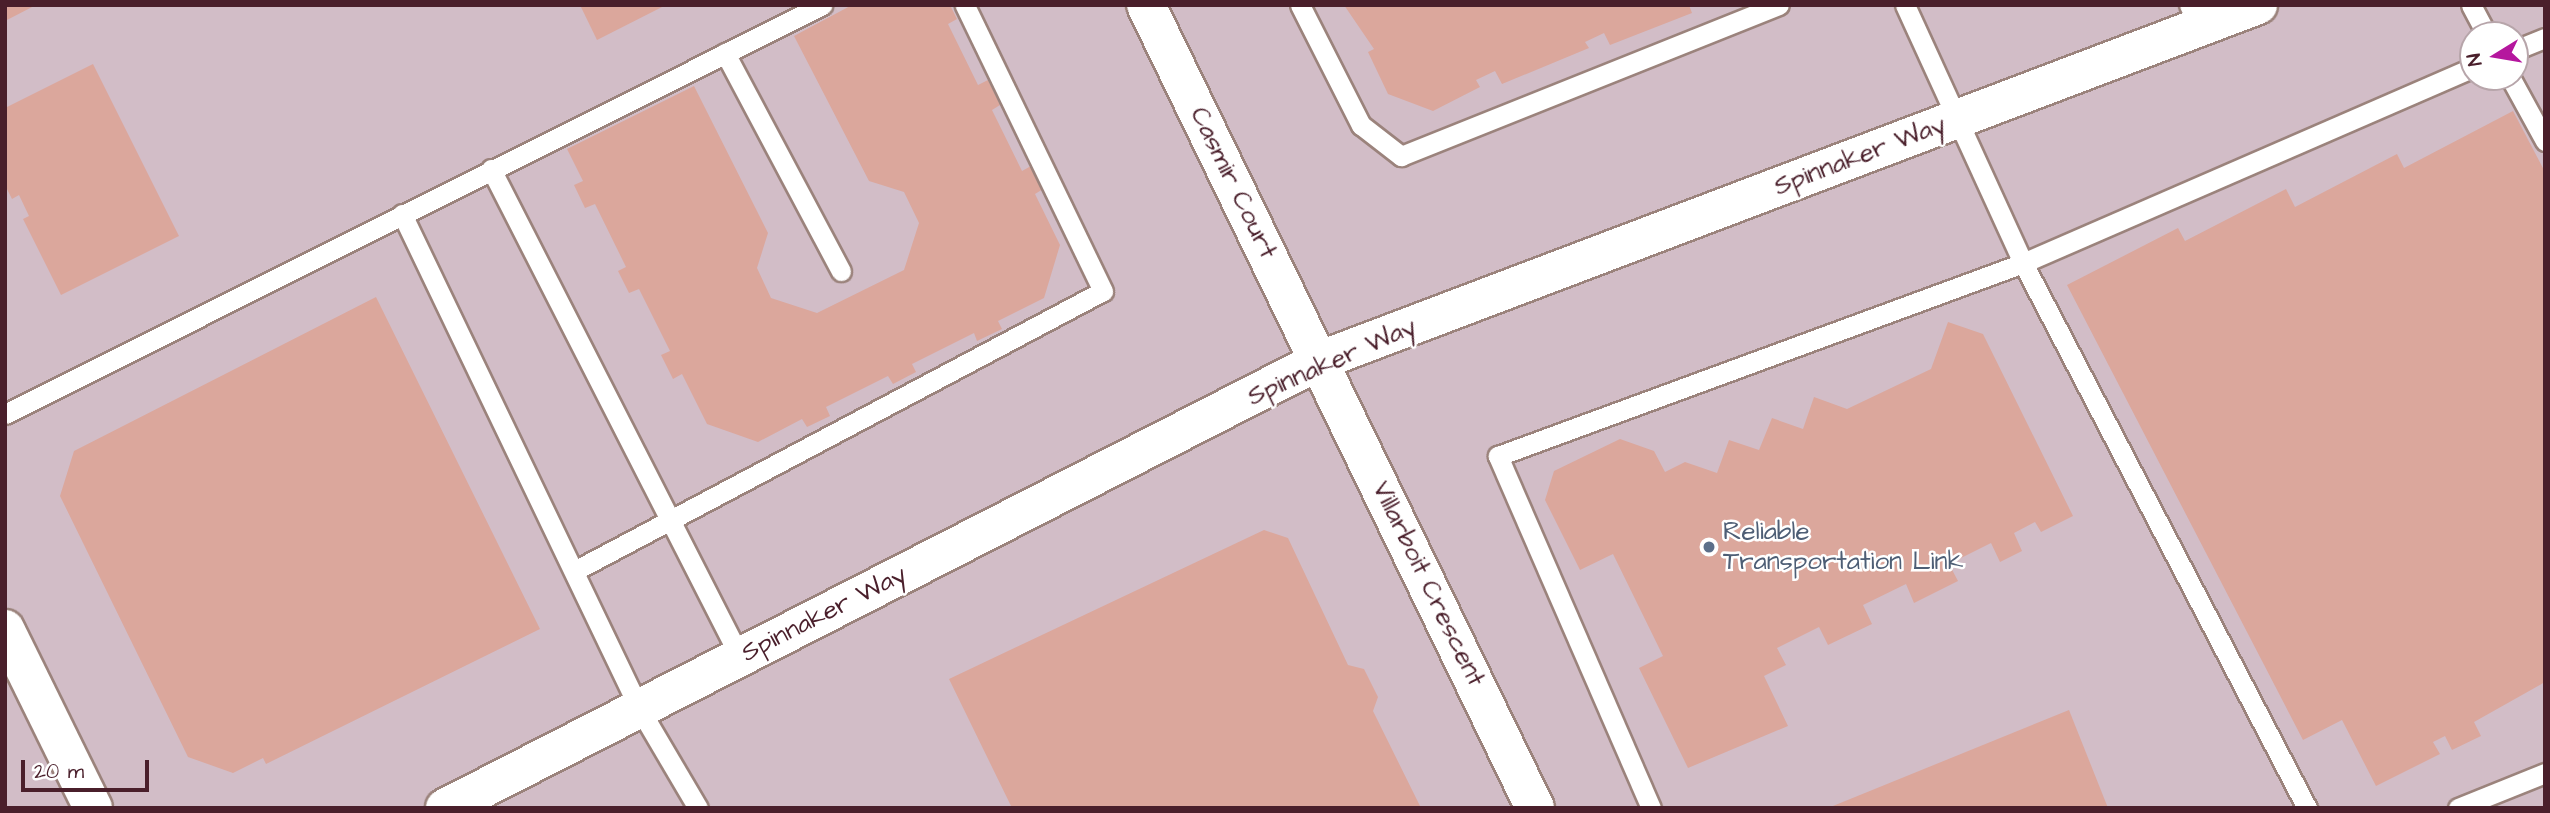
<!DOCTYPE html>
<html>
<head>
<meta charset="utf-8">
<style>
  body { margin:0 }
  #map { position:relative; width:2550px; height:813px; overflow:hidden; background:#ece7cc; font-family:"Architects Daughter",sans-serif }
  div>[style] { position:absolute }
  .industrial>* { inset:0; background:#d2bdc7 }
  .building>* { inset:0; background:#dba79c }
  .roads { filter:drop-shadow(2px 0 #9b837c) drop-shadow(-2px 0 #9b837c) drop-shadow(0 2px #9b837c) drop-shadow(0 -2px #9b837c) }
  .lane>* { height:19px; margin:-9.5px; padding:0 9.5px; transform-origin:9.5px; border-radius:9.5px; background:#fff }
  .street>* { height:38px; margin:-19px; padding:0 19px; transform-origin:19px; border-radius:19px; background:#fff }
  .dots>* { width:19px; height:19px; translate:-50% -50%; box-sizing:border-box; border:4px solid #fff; border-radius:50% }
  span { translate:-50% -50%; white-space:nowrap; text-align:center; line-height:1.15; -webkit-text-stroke:5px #fff; paint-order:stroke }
  .street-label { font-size:26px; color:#4a1f2b }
  .service-label { font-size:26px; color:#4e5e75 }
  .left { translate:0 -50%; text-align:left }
  .frame { position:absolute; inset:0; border:7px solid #4a1f2b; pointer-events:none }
  .north { position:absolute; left:2459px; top:21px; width:70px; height:70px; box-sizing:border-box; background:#fff; border:2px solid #b7a5aa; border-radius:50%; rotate:259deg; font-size:19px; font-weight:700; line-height:28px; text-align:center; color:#4a1f2b }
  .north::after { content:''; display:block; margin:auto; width:24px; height:32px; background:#b5179e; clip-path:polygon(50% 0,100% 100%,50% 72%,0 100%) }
  .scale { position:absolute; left:21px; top:760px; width:128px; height:32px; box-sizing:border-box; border:4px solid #4a1f2b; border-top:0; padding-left:9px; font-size:21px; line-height:24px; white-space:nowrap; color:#4a1f2b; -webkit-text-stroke:5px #fff; paint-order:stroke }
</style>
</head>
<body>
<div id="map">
  <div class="industrial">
    <div style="clip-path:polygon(evenodd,5px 5px,2545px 5px,2545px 808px,5px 808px,5px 5px,2473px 35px,2515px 35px,2515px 77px,2473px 77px,2473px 35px)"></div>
  </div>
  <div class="building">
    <div style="clip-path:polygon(5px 5px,36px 5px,5px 21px)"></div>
    <div style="clip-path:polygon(580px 5px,666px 5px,597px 40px)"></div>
    <div style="clip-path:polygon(852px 5px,950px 5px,957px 19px,948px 24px,978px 85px,988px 80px,1000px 105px,992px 110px,1022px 171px,1031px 166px,1043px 189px,1035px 194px,1060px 245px,1044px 298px,998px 321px,1002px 329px,977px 341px,974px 333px,912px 364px,916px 372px,893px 384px,888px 376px,826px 407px,830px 416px,807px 427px,802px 419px,758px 442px,707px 424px,682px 374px,673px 379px,661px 355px,670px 351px,639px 289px,629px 293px,618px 271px,626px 267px,595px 204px,585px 208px,574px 185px,583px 181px,567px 149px,694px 86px,768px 233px,757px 268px,771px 298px,817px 313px,904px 270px,919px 223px,904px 192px,869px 181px,794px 36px)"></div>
    <div style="clip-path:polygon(1344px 5px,1689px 5px,1692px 13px,1610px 45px,1604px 33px,1585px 42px,1589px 48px,1502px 84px,1495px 71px,1476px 80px,1480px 87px,1433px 111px,1388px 94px,1368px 52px,1374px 49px)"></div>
    <div style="clip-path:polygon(93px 64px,179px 236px,61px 295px,23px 219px,29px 216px,19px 195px,12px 199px,5px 185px,5px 108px)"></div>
    <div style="clip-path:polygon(2513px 111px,2545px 172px,2545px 682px,2474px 722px,2481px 736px,2452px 750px,2445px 736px,2433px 742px,2440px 754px,2376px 786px,2342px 720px,2303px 740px,2067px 285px,2178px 228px,2185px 241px,2286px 189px,2295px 207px,2397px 154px,2404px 168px)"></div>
    <div style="clip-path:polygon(376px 297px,540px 629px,266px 764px,263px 758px,233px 773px,188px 757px,60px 496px,74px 451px)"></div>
    <div style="clip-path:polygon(1948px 322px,1983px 334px,2073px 516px,2041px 532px,2035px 522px,2014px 533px,2022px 551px,2000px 562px,1991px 543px,1949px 564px,1958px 581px,1914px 603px,1906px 584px,1863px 605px,1872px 624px,1828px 645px,1819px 627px,1777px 648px,1786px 665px,1764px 676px,1788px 726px,1688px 768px,1639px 668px,1663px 656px,1613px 554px,1580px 570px,1545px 500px,1554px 471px,1620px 439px,1654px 451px,1665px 472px,1685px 462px,1717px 473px,1729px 440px,1759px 450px,1772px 418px,1803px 429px,1814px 397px,1847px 409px,1931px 369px)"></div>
    <div style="clip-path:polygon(1264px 530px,1288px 538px,1348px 665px,1364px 669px,1378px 697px,1373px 711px,1421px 808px,1012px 808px,949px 679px)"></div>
    <div style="clip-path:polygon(2069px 710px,2108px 808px,1828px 808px)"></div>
  </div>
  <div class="roads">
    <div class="lane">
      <div style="left:1300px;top:5px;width:135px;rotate:63.1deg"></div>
      <div style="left:1361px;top:125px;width:51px;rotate:37.8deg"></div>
      <div style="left:1401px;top:156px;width:407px;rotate:-21.8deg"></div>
      <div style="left:1905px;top:5px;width:284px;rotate:65.4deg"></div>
      <div style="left:2023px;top:263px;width:615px;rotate:62.48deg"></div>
      <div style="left:2189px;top:5px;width:25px;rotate:63deg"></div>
      <div style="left:2471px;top:5px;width:34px;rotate:62deg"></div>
      <div style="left:2515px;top:50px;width:32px;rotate:-22deg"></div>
      <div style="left:725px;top:53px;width:247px;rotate:62deg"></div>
      <div style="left:2510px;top:77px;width:73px;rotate:61.3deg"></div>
      <div style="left:491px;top:169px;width:548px;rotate:62.97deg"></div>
      <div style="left:402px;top:214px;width:548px;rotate:64.37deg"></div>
      <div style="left:639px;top:708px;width:116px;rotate:59.5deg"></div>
      <div style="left:5px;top:414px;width:914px;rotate:-26.59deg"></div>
      <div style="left:576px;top:570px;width:596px;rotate:-27.9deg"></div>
      <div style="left:1103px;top:291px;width:318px;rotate:-115.8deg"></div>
      <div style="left:1651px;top:808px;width:384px;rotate:-113.5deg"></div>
      <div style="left:1498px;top:456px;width:559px;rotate:-20.18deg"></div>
      <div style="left:2023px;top:263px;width:491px;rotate:-23.5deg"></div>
      <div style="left:2458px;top:808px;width:94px;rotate:-21.9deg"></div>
    </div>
    <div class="street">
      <div style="left:1146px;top:5px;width:892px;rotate:64.15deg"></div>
      <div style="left:5px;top:629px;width:199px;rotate:63.8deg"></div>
      <div style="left:445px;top:808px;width:984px;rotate:-27.09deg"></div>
      <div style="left:1321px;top:360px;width:1002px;rotate:-20.75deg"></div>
    </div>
  </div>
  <div class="dots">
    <div style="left:1709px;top:547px;background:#5c6f8a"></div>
  </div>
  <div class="street-label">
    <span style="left:1860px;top:156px;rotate:-21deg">Spinnaker Way</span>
    <span style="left:1233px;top:183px;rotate:64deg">Casmir Court</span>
    <span style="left:1332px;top:362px;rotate:-24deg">Spinnaker Way</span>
    <span style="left:1428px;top:584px;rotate:64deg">Villarboit Crescent</span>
    <span style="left:824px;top:614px;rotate:-27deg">Spinnaker Way</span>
  </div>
  <div class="service-label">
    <span class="left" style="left:1723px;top:547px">Reliable<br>Transportation Link</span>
  </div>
  <div class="frame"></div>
  <div class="north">N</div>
  <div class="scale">20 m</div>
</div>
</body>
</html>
